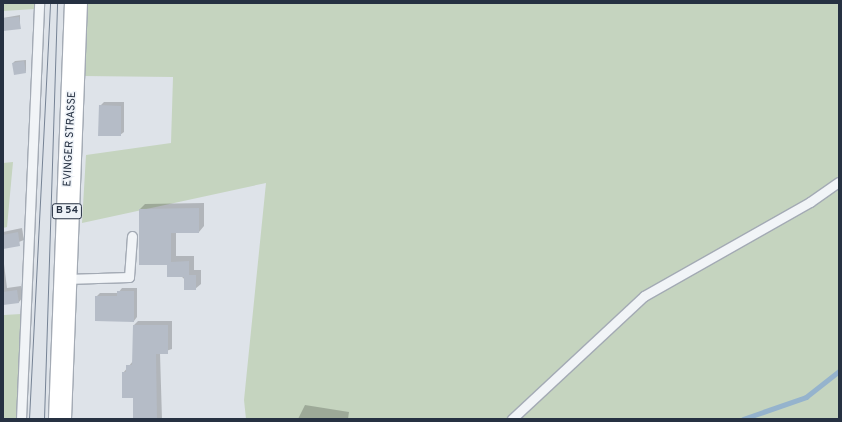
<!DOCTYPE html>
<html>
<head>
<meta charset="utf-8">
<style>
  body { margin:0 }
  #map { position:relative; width:842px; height:422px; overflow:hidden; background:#dee3e9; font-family:Overpass,sans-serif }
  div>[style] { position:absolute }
  .green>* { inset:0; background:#c5d4bf }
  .shadow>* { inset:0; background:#0003 }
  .stream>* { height:4.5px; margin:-2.25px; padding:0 2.25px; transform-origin:2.25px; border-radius:2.25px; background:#95b3cd }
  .building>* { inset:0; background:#b5bcc7 }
  .roads { filter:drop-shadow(1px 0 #a3aab4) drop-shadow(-1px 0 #a3aab4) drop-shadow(0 1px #a3aab4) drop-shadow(0 -1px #a3aab4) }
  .service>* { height:9px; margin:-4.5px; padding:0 4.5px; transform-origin:4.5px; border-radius:4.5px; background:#f1f4f7 }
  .primary>* { height:22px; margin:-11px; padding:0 11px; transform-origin:11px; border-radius:11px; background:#fff }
  .tram>* { height:1px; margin:-0.5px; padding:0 0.5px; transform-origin:0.5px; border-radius:0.5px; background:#768395 }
  span { translate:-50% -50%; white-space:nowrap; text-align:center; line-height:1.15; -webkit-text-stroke:3px #eef2f7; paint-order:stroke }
  .shield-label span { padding:1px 3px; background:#eef2f7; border:1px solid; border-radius:3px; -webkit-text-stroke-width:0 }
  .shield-label { font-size:10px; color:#263142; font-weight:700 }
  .street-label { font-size:11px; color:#263142 }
  .frame { position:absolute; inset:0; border:4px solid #263142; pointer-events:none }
</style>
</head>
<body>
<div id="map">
  <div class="green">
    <div style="clip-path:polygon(3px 3px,36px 3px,35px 9px,3px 11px)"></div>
    <div style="clip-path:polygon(83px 3px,839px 3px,839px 419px,246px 419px,244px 400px,266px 183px,82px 223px,86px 155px,171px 143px,173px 77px,83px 76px)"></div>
    <div style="clip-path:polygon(13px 162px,7px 227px,3px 228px,3px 163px)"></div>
    <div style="clip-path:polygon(3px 307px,4px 315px,21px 314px,18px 419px,3px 419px)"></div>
  </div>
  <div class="shadow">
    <div style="clip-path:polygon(20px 15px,20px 28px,3px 30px,3px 18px)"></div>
    <div style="clip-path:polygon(26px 60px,26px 72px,13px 63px,15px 61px)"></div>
    <div style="clip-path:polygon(104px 102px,124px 102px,124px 132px,120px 135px,100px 106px)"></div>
    <div style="clip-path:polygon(204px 203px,204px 226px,199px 232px,176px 232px,176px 256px,194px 256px,194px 270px,201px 270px,201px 284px,195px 289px,168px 264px,140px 209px,145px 204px)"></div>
    <div style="clip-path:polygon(22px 228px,24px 240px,3px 248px,3px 232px)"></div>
    <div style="clip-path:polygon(3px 256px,7px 288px,21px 286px,23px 297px,19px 302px,3px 304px)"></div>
    <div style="clip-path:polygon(122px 288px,137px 288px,137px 317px,134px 321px,96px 297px,100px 293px,118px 293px)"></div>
    <div style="clip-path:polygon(138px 321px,172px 321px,172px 349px,160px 353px,162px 419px,134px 419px,134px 397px,123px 373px,133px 361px,134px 325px)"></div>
    <div style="clip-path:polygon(305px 405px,349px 412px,348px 419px,298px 419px)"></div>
  </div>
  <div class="stream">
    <div style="left:743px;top:419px;width:67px;rotate:-19.2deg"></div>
    <div style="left:806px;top:397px;width:42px;rotate:-38.2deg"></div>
  </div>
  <div class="building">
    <div style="clip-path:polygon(19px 17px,21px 29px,3px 31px,3px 18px)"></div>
    <div style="clip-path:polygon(24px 61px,26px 73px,14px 75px,12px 63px)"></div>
    <div style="clip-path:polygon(99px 105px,121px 106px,121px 136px,98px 136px)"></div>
    <div style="clip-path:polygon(199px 208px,199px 233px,171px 233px,171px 262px,189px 261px,189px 275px,196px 275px,196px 290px,184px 290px,184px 277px,167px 277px,167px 265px,139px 265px,139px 209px)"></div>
    <div style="clip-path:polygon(18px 232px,20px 246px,3px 249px,3px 235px)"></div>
    <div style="clip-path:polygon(17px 290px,19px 303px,3px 305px,3px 292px)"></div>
    <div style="clip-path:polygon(117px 291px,134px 291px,134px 322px,95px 321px,95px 296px,117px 296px)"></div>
    <div style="clip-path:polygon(133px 325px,168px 325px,168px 354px,156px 354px,157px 419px,133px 419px,133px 398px,122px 398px,122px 372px,126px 372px,126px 365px,132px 365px)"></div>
  </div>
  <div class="roads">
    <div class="service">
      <div style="left:66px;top:279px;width:63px;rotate:-1.8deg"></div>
      <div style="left:129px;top:277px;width:41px;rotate:-85.8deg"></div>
      <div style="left:21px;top:419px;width:416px;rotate:-87.5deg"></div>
      <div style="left:512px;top:419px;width:180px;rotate:-43deg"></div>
      <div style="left:644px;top:296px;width:191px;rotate:-29.5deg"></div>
      <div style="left:810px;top:202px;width:35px;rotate:-35deg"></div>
    </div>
    <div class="primary">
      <div style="left:60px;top:419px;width:416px;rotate:-87.8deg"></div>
    </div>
  </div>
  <div class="tram">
    <div style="left:29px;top:419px;width:417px;rotate:-87.1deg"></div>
    <div style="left:44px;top:419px;width:416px;rotate:-88.2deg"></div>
  </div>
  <div class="shield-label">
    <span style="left:67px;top:211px">B 54</span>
  </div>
  <div class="street-label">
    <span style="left:70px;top:139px;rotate:-87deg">EVINGER STRASSE</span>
  </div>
  <div class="frame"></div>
</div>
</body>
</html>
